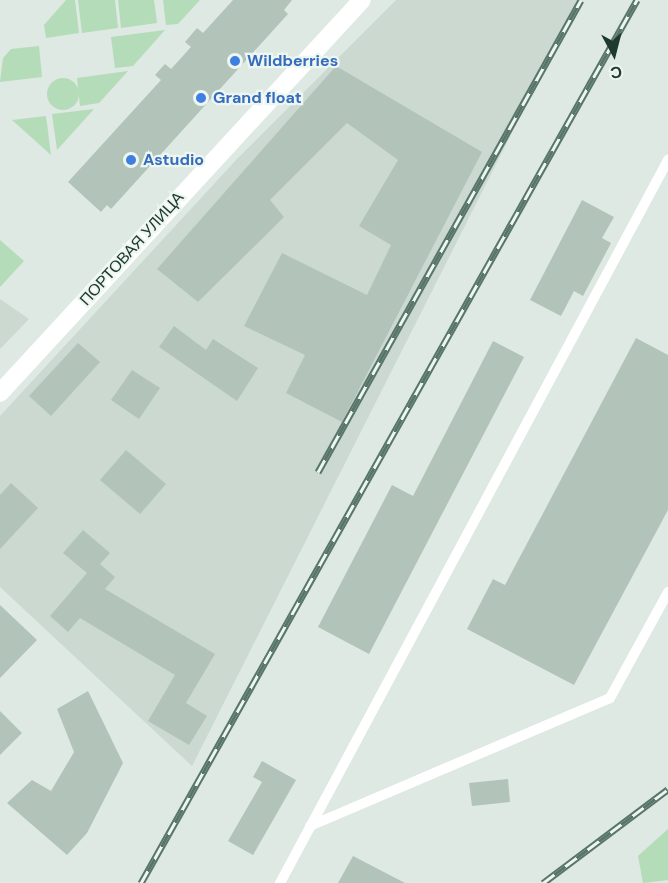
<!DOCTYPE html>
<html>
<head>
<meta charset="utf-8">
<style>
  body { margin:0 }
  #map { position:relative; width:668px; height:883px; overflow:hidden; background:#dde9e2; font-family:"DM Sans",sans-serif }
  div>[style] { position:absolute }
  .built>* { inset:0; background:#cbd9d0 }
  .green>* { inset:0; background:#b4dcb9 }
  .round { border-radius:50% }
  .building>* { inset:0; background:#b2c4ba }
  .service>* { height:10px; margin:-5px; padding:0 5px; transform-origin:5px; border-radius:5px; background:#fff }
  .minor>* { height:18px; margin:-9px; padding:0 9px; transform-origin:9px; border-radius:9px; background:#fff }
  .rail>* { height:7px; margin-top:-3.5px; transform-origin:0; background:repeating-linear-gradient(90deg,#edf6f0 0 14px,#587569 0 28px); box-sizing:border-box; border-block:2px solid #587569 }
  .dots>* { width:16px; height:16px; translate:-50% -50%; box-sizing:border-box; border:3px solid #edf6f0; border-radius:50% }
  span { translate:-50% -50%; white-space:nowrap; text-align:center; line-height:1.15; -webkit-text-stroke:4.5px #edf6f0; paint-order:stroke }
  .shop-label { font-size:16px; color:#366cbe; font-weight:700 }
  .left { translate:0 -50%; text-align:left }
  .street-label { font-size:16px; color:#1e392e }
  .north { position:absolute; left:584px; top:24px; width:60px; height:60px; -webkit-text-stroke:4px #edf6f0; paint-order:stroke; rotate:173deg; font-size:16px; font-weight:700; line-height:24px; text-align:center; color:#1e392e }
  .north::after { content:''; display:block; margin:auto; width:21px; height:27px; background:#1e392e; clip-path:polygon(50% 0,100% 100%,50% 72%,0 100%) }
</style>
</head>
<body>
<div id="map">
  <div class="built">
    <div style="clip-path:polygon(396px 0,579px 0,192px 766px,0 587px,0 416px,237px 159px)"></div>
    <div style="clip-path:polygon(0 299px,29px 319px,0 349px)"></div>
  </div>
  <div class="green">
    <div style="clip-path:polygon(66px 0,75px 0,79px 33px,46px 38px,44px 25px)"></div>
    <div style="clip-path:polygon(78px 0,115px 0,118px 28px,82px 33px)"></div>
    <div style="clip-path:polygon(118px 0,154px 0,157px 23px,121px 28px)"></div>
    <div style="clip-path:polygon(163px 0,200px 0,178px 24px,166px 25px)"></div>
    <div style="clip-path:polygon(165px 30px,133px 66px,115px 68px,111px 37px)"></div>
    <div style="clip-path:polygon(39px 46px,42px 77px,0 82px,3px 58px,11px 49px)"></div>
    <div style="clip-path:polygon(128px 71px,99px 103px,80px 106px,77px 78px)"></div>
    <div class="round" style="left:47px;top:78px;width:32px;height:32px"></div>
    <div style="clip-path:polygon(94px 109px,57px 150px,52px 114px)"></div>
    <div style="clip-path:polygon(46px 116px,51px 155px,12px 120px)"></div>
    <div style="clip-path:polygon(0 240px,24px 261px,0 287px)"></div>
    <div style="clip-path:polygon(668px 829px,668px 880px,643px 883px,638px 856px)"></div>
  </div>
  <div class="building">
    <div style="clip-path:polygon(233px 0,292px 0,284px 10px,288px 14px,111px 209px,107px 205px,101px 212px,68px 182px,161px 80px,155px 75px,165px 64px,171px 69px,191px 47px,185px 42px,197px 28px,203px 33px)"></div>
    <div style="clip-path:polygon(336px 66px,482px 152px,342px 422px,286px 393px,305px 355px,244px 326px,282px 253px,367px 295px,391px 245px,359px 226px,398px 160px,347px 123px,270px 200px,284px 217px,198px 302px,157px 269px)"></div>
    <div style="clip-path:polygon(582px 200px,614px 217px,602px 238px,611px 243px,583px 296px,574px 291px,561px 316px,530px 300px)"></div>
    <div style="clip-path:polygon(174px 326px,206px 350px,213px 339px,258px 368px,237px 401px,159px 347px)"></div>
    <div style="clip-path:polygon(636px 338px,668px 355px,668px 510px,574px 685px,467px 629px,493px 579px,505px 585px)"></div>
    <div style="clip-path:polygon(493px 341px,524px 357px,369px 654px,318px 627px,392px 485px,413px 496px)"></div>
    <div style="clip-path:polygon(78px 343px,100px 362px,51px 416px,29px 396px)"></div>
    <div style="clip-path:polygon(132px 370px,160px 388px,139px 419px,111px 400px)"></div>
    <div style="clip-path:polygon(126px 450px,166px 484px,140px 514px,100px 480px)"></div>
    <div style="clip-path:polygon(11px 483px,38px 508px,0 549px,0 495px)"></div>
    <div style="clip-path:polygon(83px 530px,110px 553px,100px 564px,115px 577px,105px 589px,215px 654px,186px 703px,207px 716px,189px 745px,148px 721px,175px 675px,80px 618px,68px 632px,50px 616px,87px 573px,63px 553px)"></div>
    <div style="clip-path:polygon(0 605px,37px 640px,0 678px)"></div>
    <div style="clip-path:polygon(88px 691px,123px 763px,87px 833px,67px 855px,7px 803px,32px 780px,51px 791px,74px 752px,57px 709px)"></div>
    <div style="clip-path:polygon(0 711px,22px 733px,0 755px)"></div>
    <div style="clip-path:polygon(262px 761px,296px 780px,253px 855px,228px 841px,262px 782px,253px 777px)"></div>
    <div style="clip-path:polygon(508px 779px,510px 802px,472px 806px,469px 783px)"></div>
    <div style="clip-path:polygon(353px 856px,405px 883px,338px 883px)"></div>
  </div>
  <div class="service">
    <div style="left:310px;top:826px;width:326px;rotate:-23.1deg"></div>
    <div style="left:610px;top:698px;width:121px;rotate:-61.3deg"></div>
    <div style="left:280px;top:883px;width:821px;rotate:-61.78deg"></div>
  </div>
  <div class="minor">
    <div style="left:0;top:393px;width:534px;rotate:-47.35deg"></div>
  </div>
  <div class="rail">
    <div style="left:318px;top:472px;width:540px;rotate:-60.87deg"></div>
    <div style="left:141px;top:883px;width:1013px;rotate:-60.68deg"></div>
    <div style="left:543px;top:883px;width:156px;rotate:-36.9deg"></div>
  </div>
  <div class="dots">
    <div style="left:235px;top:61px;background:#3f7fe0"></div>
    <div style="left:201px;top:98px;background:#3f7fe0"></div>
    <div style="left:131px;top:160px;background:#3f7fe0"></div>
  </div>
  <div class="shop-label">
    <span class="left" style="left:247px;top:61px">Wildberries</span>
    <span class="left" style="left:213px;top:98px">Grand float</span>
    <span class="left" style="left:143px;top:160px">Astudio</span>
  </div>
  <div class="street-label">
    <span style="left:132px;top:249px;rotate:-48deg">ПОРТОВАЯ УЛИЦА</span>
  </div>
  <div class="north">С</div>
</div>
</body>
</html>
